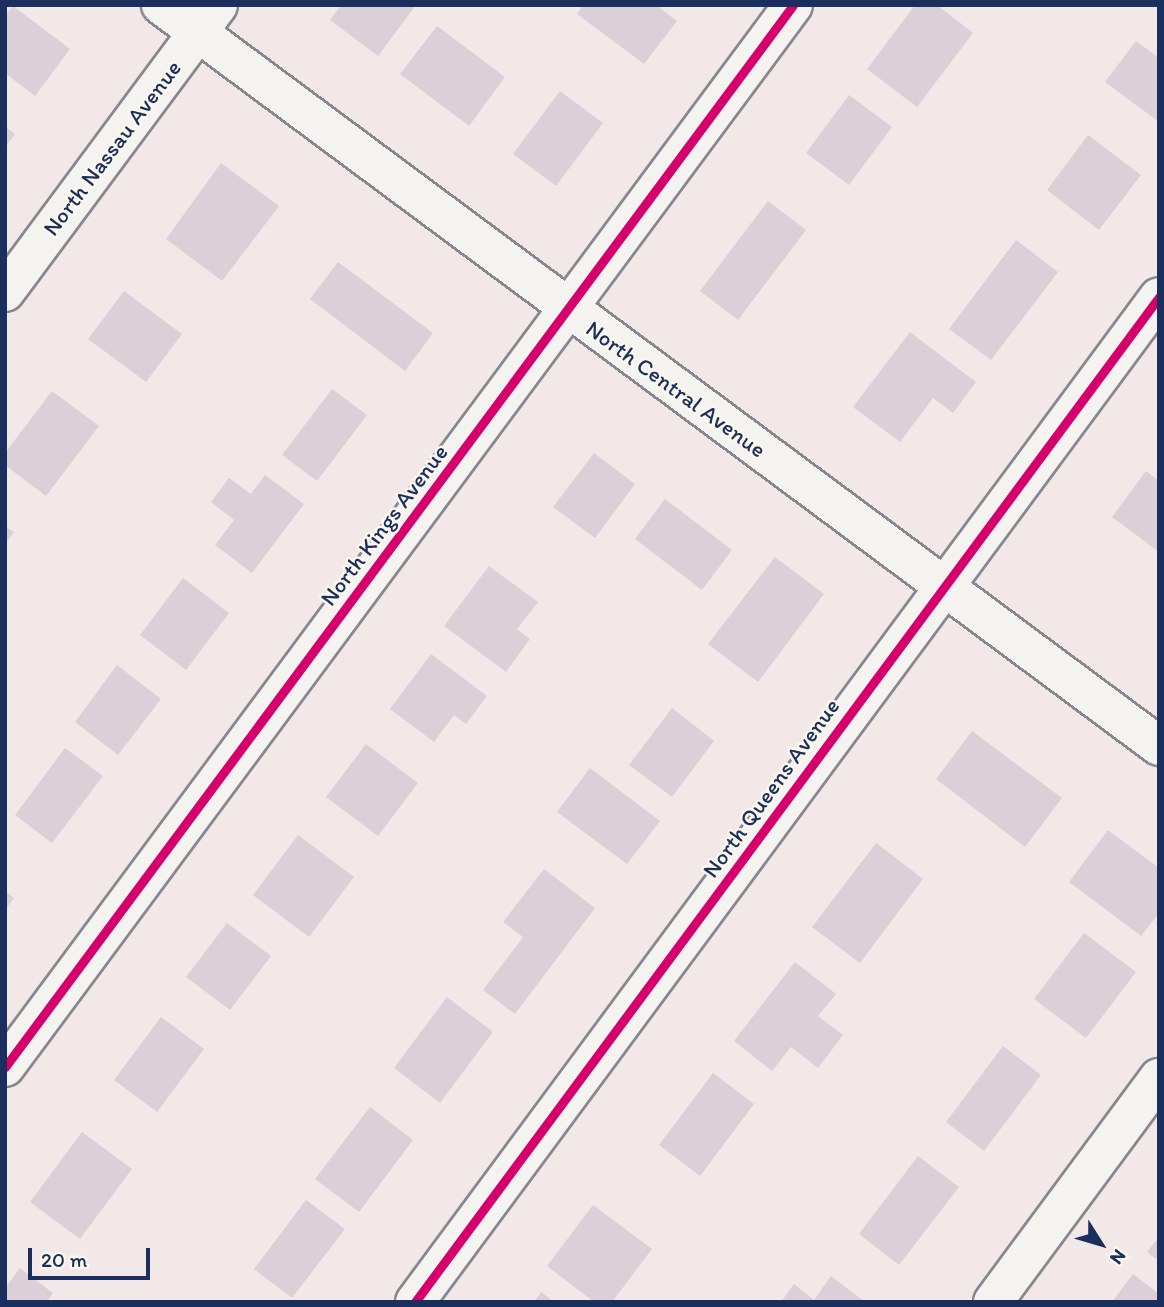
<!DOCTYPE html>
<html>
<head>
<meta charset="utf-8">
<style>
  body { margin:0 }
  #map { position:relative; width:1164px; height:1307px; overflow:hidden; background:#f2e8e8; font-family:Itim,sans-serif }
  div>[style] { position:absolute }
  .building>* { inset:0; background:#ddcfd7 }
  .roads { filter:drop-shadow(2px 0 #888790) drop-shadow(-2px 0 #888790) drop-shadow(0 2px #888790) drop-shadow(0 -2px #888790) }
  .minor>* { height:38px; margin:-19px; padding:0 19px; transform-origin:19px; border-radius:19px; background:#f5f3f0 }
  .cycleway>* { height:9px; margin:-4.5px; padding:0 4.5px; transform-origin:4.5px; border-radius:4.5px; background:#d6006c }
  span { translate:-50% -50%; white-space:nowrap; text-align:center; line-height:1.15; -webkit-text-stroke:5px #fbf7ec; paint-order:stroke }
  .street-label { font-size:23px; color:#1b2f5e }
  .frame { position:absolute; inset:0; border:7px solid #1b2f5e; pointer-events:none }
  .north { position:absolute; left:1066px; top:1209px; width:70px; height:70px; -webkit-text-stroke:5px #fbf7ec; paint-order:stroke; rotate:127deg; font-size:19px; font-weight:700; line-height:28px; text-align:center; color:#1b2f5e }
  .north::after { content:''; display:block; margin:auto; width:24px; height:32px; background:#1b2f5e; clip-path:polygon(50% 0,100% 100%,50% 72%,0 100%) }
  .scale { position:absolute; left:28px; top:1248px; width:122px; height:32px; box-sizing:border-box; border:4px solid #1b2f5e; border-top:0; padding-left:9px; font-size:21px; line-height:24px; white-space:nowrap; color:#1b2f5e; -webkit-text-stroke:5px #fbf7ec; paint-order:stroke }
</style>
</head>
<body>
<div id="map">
  <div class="building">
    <div style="clip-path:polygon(341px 5px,416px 5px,378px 56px,330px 20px)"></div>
    <div style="clip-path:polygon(583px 5px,656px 5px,677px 21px,644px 64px,577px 14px)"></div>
    <div style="clip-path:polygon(915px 5px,937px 5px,973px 33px,917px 107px,867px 69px)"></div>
    <div style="clip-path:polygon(13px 6px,70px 49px,35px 96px,5px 73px,5px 16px)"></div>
    <div style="clip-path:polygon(437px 26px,505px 77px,469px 126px,400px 74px)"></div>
    <div style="clip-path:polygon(1136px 41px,1159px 58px,1159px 122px,1105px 82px)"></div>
    <div style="clip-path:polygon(560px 91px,603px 123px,556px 186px,513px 154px)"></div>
    <div style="clip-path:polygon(849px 95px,892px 127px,849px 185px,806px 153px)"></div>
    <div style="clip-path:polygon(5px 126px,15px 134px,5px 147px)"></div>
    <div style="clip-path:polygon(1088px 135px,1141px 175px,1099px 230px,1047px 190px)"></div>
    <div style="clip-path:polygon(221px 163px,279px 206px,222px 281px,166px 239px)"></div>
    <div style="clip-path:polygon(768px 201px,806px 230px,738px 320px,700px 291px)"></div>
    <div style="clip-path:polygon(1016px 240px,1058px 272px,991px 360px,949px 329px)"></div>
    <div style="clip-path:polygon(338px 262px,433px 333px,405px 371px,310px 299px)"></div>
    <div style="clip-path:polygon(124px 291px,182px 334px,146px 382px,88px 339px)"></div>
    <div style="clip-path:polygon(910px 332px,976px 382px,953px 413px,933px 398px,900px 442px,853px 407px)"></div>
    <div style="clip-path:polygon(332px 389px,367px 415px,317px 481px,282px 455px)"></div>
    <div style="clip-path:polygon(52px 391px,99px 426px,46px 496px,5px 465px,5px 453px)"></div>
    <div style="clip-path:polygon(594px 453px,635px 484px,595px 538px,553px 507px)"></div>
    <div style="clip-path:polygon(1146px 471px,1159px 481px,1159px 552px,1112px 517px)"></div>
    <div style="clip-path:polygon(265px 475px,304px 504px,252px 573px,215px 545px,234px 520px,211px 502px,229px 478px,251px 494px)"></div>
    <div style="clip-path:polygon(665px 499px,732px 550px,702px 590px,635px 539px)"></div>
    <div style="clip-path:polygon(5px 526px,14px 532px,5px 544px)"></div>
    <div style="clip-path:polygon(775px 557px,824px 594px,758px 682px,708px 644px)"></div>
    <div style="clip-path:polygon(489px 566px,538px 602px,517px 629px,530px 639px,506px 672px,444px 626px)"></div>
    <div style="clip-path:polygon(183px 578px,229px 613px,186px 670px,140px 635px)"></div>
    <div style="clip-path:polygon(431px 654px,487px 696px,466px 724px,454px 715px,434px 742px,390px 709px)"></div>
    <div style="clip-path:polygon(117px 665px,161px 699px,118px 755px,75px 722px)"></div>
    <div style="clip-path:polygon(672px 708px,714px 741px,672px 797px,629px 765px)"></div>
    <div style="clip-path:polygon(972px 731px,1062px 798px,1025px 847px,936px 779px)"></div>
    <div style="clip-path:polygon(366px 744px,418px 783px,378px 836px,326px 797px)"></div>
    <div style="clip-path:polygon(65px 748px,103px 776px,52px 843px,15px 815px)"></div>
    <div style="clip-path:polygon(590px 768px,660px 821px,627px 864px,557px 812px)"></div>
    <div style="clip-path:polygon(1108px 830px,1159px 868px,1159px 913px,1141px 936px,1069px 882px)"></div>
    <div style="clip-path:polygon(298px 835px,354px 877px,309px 937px,253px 895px)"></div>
    <div style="clip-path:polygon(876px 843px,923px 879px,860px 963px,812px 927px)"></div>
    <div style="clip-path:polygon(544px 869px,595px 908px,515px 1014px,483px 990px,523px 937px,503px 922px)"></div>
    <div style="clip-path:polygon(5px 891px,14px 898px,5px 910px)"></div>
    <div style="clip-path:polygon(227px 923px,271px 956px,230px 1010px,186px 977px)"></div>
    <div style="clip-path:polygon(1084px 933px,1136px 972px,1086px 1038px,1034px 999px)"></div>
    <div style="clip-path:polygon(795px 962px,836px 994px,818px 1016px,843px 1035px,818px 1068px,791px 1047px,772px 1071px,734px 1041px)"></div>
    <div style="clip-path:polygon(447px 997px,493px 1032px,440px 1103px,394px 1068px)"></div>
    <div style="clip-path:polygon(161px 1017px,204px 1049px,157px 1112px,114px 1080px)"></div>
    <div style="clip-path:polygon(1003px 1046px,1041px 1075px,984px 1151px,946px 1122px)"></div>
    <div style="clip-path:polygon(713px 1073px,754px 1104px,700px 1176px,659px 1145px)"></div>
    <div style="clip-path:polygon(370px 1107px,413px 1140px,359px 1212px,315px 1179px)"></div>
    <div style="clip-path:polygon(82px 1132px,132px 1169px,80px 1239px,30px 1202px)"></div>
    <div style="clip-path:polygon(918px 1156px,959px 1187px,899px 1265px,859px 1234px)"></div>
    <div style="clip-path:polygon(306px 1200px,345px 1229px,292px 1298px,254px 1269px)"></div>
    <div style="clip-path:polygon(593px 1205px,652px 1249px,612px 1302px,594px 1302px,547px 1266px)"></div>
    <div style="clip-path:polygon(1159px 1237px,1159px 1261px,1147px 1252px)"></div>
    <div style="clip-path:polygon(20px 1268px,53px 1293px,47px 1302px,5px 1302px,5px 1288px)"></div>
    <div style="clip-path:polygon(1133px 1274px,1159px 1294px,1159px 1302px,1112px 1302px)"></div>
    <div style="clip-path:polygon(831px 1276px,865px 1302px,781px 1302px,794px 1284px,814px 1300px)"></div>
    <div style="clip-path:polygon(541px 1292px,554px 1302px,534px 1302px)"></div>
  </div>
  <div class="roads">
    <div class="minor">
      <div style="left:161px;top:5px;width:1243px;rotate:36.59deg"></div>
      <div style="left:5px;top:292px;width:357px;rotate:-53.4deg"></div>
      <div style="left:5px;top:1067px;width:1322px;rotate:-53.42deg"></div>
      <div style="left:415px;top:1302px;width:1250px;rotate:-53.49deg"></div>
      <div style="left:993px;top:1302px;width:279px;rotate:-53.5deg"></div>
    </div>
  </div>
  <div class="cycleway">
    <div style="left:5px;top:1067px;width:1322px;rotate:-53.42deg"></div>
    <div style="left:415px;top:1302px;width:1250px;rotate:-53.49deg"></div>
  </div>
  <div class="street-label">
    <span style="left:112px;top:148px;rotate:-53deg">North Nassau Avenue</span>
    <span style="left:676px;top:389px;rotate:36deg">North Central Avenue</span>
    <span style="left:384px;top:525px;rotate:-53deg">North Kings Avenue</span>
    <span style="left:771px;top:788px;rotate:-54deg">North Queens Avenue</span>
  </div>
  <div class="frame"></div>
  <div class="north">N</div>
  <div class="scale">20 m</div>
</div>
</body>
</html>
